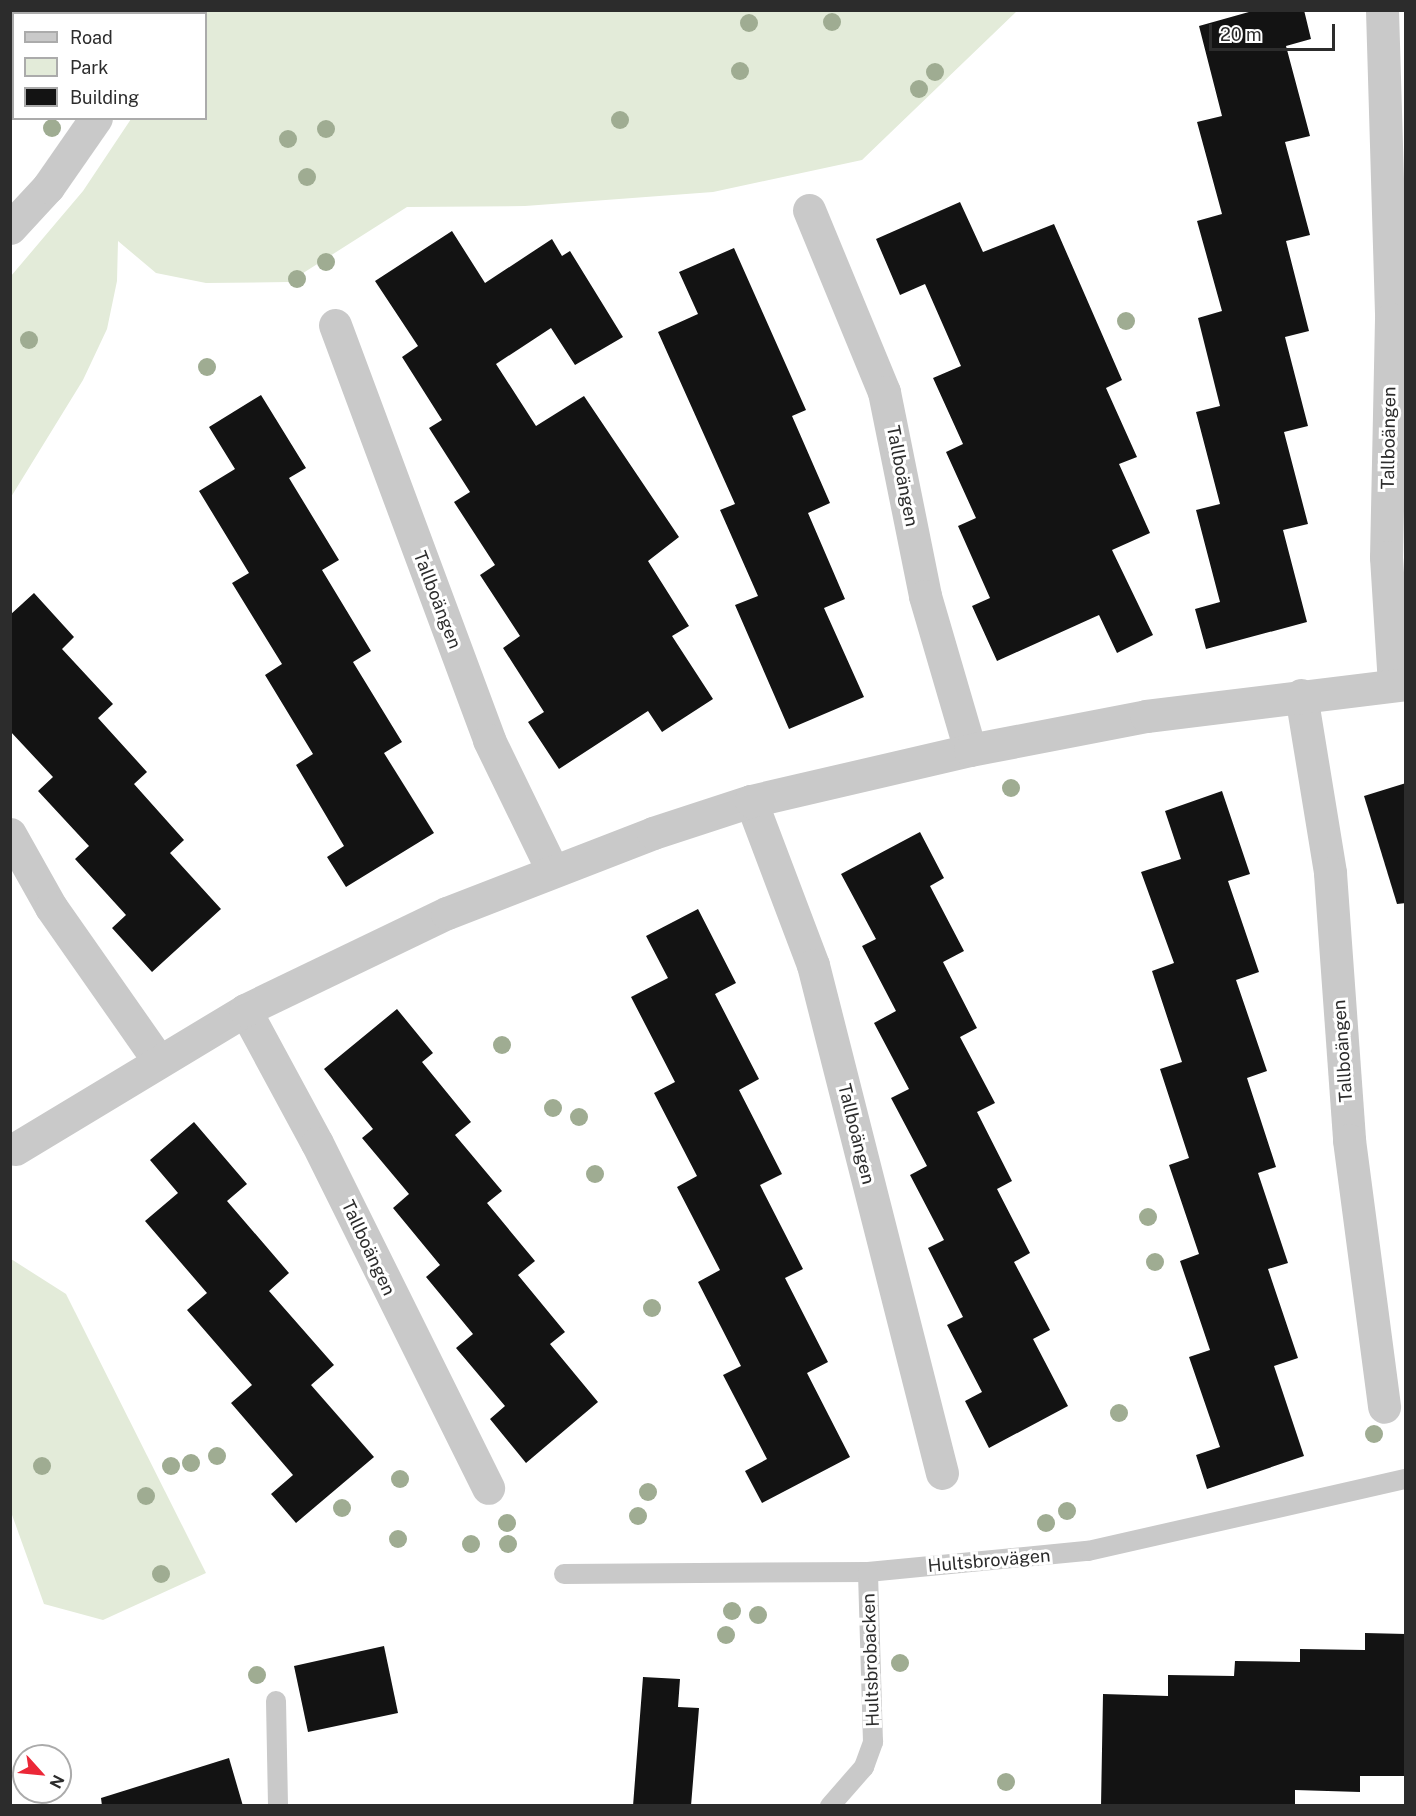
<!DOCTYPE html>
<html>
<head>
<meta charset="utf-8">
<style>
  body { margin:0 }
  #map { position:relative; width:1416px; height:1816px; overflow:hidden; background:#fff; font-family:"Public Sans",sans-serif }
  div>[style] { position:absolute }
  .green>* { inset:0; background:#e3ebd9 }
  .building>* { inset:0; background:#131313 }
  .service>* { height:20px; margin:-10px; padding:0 10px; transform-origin:10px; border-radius:10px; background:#c9c9c9 }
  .minor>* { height:33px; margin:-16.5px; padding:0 16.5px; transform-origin:16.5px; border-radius:16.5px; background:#c9c9c9 }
  .trees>* { width:18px; height:18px; margin:-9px; border-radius:50%; background:#9fac92 }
  span { translate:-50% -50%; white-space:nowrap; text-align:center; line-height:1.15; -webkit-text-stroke:6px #fff; paint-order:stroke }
  .street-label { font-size:18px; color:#2c2c2c }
  .frame { position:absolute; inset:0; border:12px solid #2c2c2c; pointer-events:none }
  .legend { position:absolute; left:12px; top:12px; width:195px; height:108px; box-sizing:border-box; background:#fff; border:2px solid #ababab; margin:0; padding:8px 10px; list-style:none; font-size:18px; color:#2c2c2c }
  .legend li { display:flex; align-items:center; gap:12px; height:30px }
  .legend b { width:30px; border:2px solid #ababab }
  .north { position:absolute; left:12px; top:1744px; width:60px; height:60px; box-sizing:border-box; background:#fff; border:2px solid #ababab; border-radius:50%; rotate:117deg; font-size:16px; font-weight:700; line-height:24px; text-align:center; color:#2c2c2c }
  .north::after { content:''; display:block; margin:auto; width:21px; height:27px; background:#eb2737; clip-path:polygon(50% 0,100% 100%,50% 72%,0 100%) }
  .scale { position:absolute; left:1209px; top:24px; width:126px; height:27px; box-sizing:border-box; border:3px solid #2c2c2c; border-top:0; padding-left:8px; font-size:18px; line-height:21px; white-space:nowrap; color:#2c2c2c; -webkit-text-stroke:4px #fff; paint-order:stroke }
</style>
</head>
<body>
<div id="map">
  <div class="green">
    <div style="clip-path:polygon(200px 10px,1017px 10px,1017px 11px,862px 160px,713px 192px,525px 206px,407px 207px,289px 282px,206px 283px,156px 273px,118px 241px,117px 281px,107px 329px,83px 380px,11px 497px,11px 276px,83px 191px,131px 119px,206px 118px,206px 14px)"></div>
    <div style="clip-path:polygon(11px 1259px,66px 1294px,206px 1573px,103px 1620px,44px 1604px,11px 1512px)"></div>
  </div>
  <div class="building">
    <div style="clip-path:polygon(1256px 10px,1304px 10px,1311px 39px,1286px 46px,1310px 136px,1285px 142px,1310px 235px,1286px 241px,1309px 331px,1285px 337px,1308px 426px,1284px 432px,1308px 524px,1283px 530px,1307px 622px,1206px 649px,1195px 609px,1220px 602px,1196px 510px,1220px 504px,1196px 412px,1220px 406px,1198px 318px,1222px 311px,1197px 221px,1222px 214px,1197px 122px,1222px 116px,1199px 26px)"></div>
    <div style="clip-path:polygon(960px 202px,983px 252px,1054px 224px,1122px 380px,1106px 388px,1137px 457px,1119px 464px,1150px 533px,1112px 550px,1153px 635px,1117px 653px,1099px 615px,997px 661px,972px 606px,990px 598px,958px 526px,976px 518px,946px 452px,963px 444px,933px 378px,961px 366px,925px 284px,900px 295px,876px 239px)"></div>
    <div style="clip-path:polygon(452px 231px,485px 283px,552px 239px,562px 256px,570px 251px,623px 337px,575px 365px,551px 328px,496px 364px,536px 426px,584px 396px,679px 537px,648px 561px,689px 626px,672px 636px,713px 699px,662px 732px,648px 711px,559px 769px,528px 722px,544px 712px,503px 648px,520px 636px,480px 575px,495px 565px,454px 502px,470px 492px,429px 428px,442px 420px,402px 357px,418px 346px,375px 281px)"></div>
    <div style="clip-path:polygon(734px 248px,806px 410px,792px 416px,830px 503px,808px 513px,845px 599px,824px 608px,864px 697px,789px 729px,735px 605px,758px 596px,720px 510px,735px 504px,658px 332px,698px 314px,679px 272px)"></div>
    <div style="clip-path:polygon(261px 395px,306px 468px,289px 478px,339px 560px,322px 570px,371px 651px,353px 662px,402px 742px,384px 753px,434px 833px,346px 887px,327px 857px,344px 846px,296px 765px,313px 754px,265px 675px,282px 664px,232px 583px,249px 573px,199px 491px,235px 469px,209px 427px)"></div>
    <div style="clip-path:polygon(34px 593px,74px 637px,62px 649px,113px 704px,98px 718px,147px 772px,134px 784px,184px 840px,170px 853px,221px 909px,152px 972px,112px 928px,126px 915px,75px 859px,89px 846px,38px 791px,53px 777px,10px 731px,10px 615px)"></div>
    <div style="clip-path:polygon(1406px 783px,1406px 903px,1397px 904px,1364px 796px)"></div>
    <div style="clip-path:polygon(1222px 791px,1250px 874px,1228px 881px,1259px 972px,1236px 980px,1267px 1071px,1247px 1078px,1276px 1167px,1258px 1173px,1288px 1263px,1268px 1269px,1298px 1358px,1274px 1366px,1304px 1456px,1207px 1489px,1196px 1455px,1220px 1447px,1189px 1357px,1210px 1350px,1180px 1261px,1199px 1254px,1169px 1165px,1189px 1158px,1160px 1069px,1182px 1062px,1152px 971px,1174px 963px,1141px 872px,1181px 859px,1165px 811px)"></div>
    <div style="clip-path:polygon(920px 832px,944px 878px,930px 886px,964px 951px,943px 962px,977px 1028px,960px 1037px,995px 1103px,977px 1112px,1012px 1181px,997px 1189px,1030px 1253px,1014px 1262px,1050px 1330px,1033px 1339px,1068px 1406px,989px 1448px,965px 1401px,982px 1392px,947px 1325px,963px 1317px,928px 1248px,944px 1240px,910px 1175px,927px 1166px,891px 1098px,909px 1089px,874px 1023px,896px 1011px,862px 946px,876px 939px,841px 874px)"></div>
    <div style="clip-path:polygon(698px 909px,736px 983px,715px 994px,759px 1079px,739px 1090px,782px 1174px,760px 1185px,803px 1269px,785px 1278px,828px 1362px,807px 1373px,850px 1457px,762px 1503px,745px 1471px,767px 1459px,723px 1375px,741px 1366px,698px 1282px,720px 1270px,677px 1187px,697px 1176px,654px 1093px,675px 1082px,631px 997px,668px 978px,646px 936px)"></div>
    <div style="clip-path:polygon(397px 1009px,433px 1053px,422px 1062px,471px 1122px,455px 1135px,502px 1191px,487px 1203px,535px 1261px,518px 1275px,565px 1332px,550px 1344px,598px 1402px,526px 1463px,490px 1419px,505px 1406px,456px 1348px,473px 1334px,426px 1277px,440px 1265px,393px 1208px,409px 1194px,362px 1138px,373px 1129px,324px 1069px)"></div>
    <div style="clip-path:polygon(194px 1122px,247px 1184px,227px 1201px,289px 1273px,269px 1291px,334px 1365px,311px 1385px,374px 1457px,296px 1523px,271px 1494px,293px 1475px,231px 1403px,252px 1385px,187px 1310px,207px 1293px,145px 1221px,178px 1193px,150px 1160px)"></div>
    <div style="clip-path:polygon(1365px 1633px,1406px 1634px,1406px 1776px,1360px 1776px,1360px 1792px,1295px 1790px,1295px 1806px,1101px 1806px,1103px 1694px,1168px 1696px,1168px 1675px,1234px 1676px,1235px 1661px,1300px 1662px,1300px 1649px,1365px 1650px)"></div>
    <div style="clip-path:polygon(384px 1646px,398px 1713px,308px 1732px,294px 1666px)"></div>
    <div style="clip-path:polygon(643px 1677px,680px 1679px,678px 1707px,699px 1708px,691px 1806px,633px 1806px)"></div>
    <div style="clip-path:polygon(229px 1758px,243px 1806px,102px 1806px,101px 1798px)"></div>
  </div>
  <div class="service">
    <div style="left:564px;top:1574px;width:304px;rotate:-0.4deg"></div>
    <div style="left:868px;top:1572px;width:221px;rotate:-5.5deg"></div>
    <div style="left:1088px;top:1551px;width:326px;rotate:-12.8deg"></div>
    <div style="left:276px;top:1701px;width:105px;rotate:88.9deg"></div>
    <div style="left:830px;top:1806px;width:52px;rotate:-48.9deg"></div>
    <div style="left:864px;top:1767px;width:27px;rotate:-70deg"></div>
    <div style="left:873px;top:1742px;width:170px;rotate:-91.7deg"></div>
  </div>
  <div class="minor">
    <div style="left:1382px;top:10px;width:309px;rotate:88.3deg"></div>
    <div style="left:1391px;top:319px;width:238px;rotate:91.2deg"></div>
    <div style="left:1386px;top:557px;width:128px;rotate:86.4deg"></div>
    <div style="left:165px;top:14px;width:4px;rotate:-63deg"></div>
    <div style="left:809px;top:210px;width:197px;rotate:67.6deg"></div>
    <div style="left:884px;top:392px;width:208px;rotate:78.6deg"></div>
    <div style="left:925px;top:596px;width:160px;rotate:73.7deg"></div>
    <div style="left:10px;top:228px;width:56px;rotate:-47.2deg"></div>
    <div style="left:48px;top:187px;width:84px;rotate:-55.2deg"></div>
    <div style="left:335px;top:325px;width:443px;rotate:69.6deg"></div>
    <div style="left:489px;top:740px;width:144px;rotate:64.1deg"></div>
    <div style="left:1301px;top:695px;width:180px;rotate:80.7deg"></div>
    <div style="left:1330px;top:873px;width:268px;rotate:85.9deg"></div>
    <div style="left:1349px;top:1140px;width:269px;rotate:82.5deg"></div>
    <div style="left:751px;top:801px;width:175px;rotate:69.3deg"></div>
    <div style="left:813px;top:965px;width:524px;rotate:75.75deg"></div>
    <div style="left:10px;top:834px;width:84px;rotate:60.7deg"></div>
    <div style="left:51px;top:907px;width:187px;rotate:55deg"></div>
    <div style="left:245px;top:1010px;width:151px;rotate:61.6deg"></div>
    <div style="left:317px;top:1143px;width:385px;rotate:63.6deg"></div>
    <div style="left:15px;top:1149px;width:269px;rotate:-31.1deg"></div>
    <div style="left:245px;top:1010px;width:224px;rotate:-25.7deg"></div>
    <div style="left:447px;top:913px;width:221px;rotate:-21.2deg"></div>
    <div style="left:653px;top:833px;width:103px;rotate:-18.1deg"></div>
    <div style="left:751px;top:801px;width:225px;rotate:-13.1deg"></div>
    <div style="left:970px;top:750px;width:179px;rotate:-10.9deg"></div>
    <div style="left:1146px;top:716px;width:262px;rotate:-7deg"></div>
  </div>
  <div class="trees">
    <div style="left:832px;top:22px"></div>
    <div style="left:749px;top:23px"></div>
    <div style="left:740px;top:71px"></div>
    <div style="left:935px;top:72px"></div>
    <div style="left:919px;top:89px"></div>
    <div style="left:620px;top:120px"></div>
    <div style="left:52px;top:128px"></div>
    <div style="left:326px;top:129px"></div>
    <div style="left:288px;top:139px"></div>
    <div style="left:307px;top:177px"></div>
    <div style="left:326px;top:262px"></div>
    <div style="left:297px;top:279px"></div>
    <div style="left:1126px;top:321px"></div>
    <div style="left:29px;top:340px"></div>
    <div style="left:207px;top:367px"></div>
    <div style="left:1011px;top:788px"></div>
    <div style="left:502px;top:1045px"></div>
    <div style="left:553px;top:1108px"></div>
    <div style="left:579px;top:1117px"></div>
    <div style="left:595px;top:1174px"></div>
    <div style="left:1148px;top:1217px"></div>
    <div style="left:1155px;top:1262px"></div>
    <div style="left:652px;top:1308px"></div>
    <div style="left:1119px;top:1413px"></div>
    <div style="left:1374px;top:1434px"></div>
    <div style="left:217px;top:1456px"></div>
    <div style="left:191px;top:1463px"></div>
    <div style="left:42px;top:1466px"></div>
    <div style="left:171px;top:1466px"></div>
    <div style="left:400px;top:1479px"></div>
    <div style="left:648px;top:1492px"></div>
    <div style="left:146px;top:1496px"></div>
    <div style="left:342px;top:1508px"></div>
    <div style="left:1067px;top:1511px"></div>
    <div style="left:638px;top:1516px"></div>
    <div style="left:507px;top:1523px"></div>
    <div style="left:1046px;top:1523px"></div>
    <div style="left:398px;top:1539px"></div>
    <div style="left:471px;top:1544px"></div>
    <div style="left:508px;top:1544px"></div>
    <div style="left:161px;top:1574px"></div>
    <div style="left:732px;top:1611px"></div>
    <div style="left:758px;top:1615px"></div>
    <div style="left:726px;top:1635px"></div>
    <div style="left:900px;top:1663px"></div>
    <div style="left:257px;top:1675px"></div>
    <div style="left:1006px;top:1782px"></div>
  </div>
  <div class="street-label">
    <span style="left:1389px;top:438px;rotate:-89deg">Tallboängen</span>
    <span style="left:902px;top:476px;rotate:79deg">Tallboängen</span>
    <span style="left:437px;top:600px;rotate:69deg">Tallboängen</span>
    <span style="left:1343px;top:1051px;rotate:-94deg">Tallboängen</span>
    <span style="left:856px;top:1134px;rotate:76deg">Tallboängen</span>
    <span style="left:368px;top:1248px;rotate:65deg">Tallboängen</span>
    <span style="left:989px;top:1561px;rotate:-5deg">Hultsbrovägen</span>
    <span style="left:871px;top:1660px;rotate:-92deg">Hultsbrobacken</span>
  </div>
  <div class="frame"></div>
  <ul class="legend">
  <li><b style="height:8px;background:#c9c9c9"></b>Road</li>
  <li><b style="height:16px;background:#e3ebd9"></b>Park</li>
  <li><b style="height:16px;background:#131313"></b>Building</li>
  </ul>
  <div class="north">N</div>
  <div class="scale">20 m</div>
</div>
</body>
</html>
